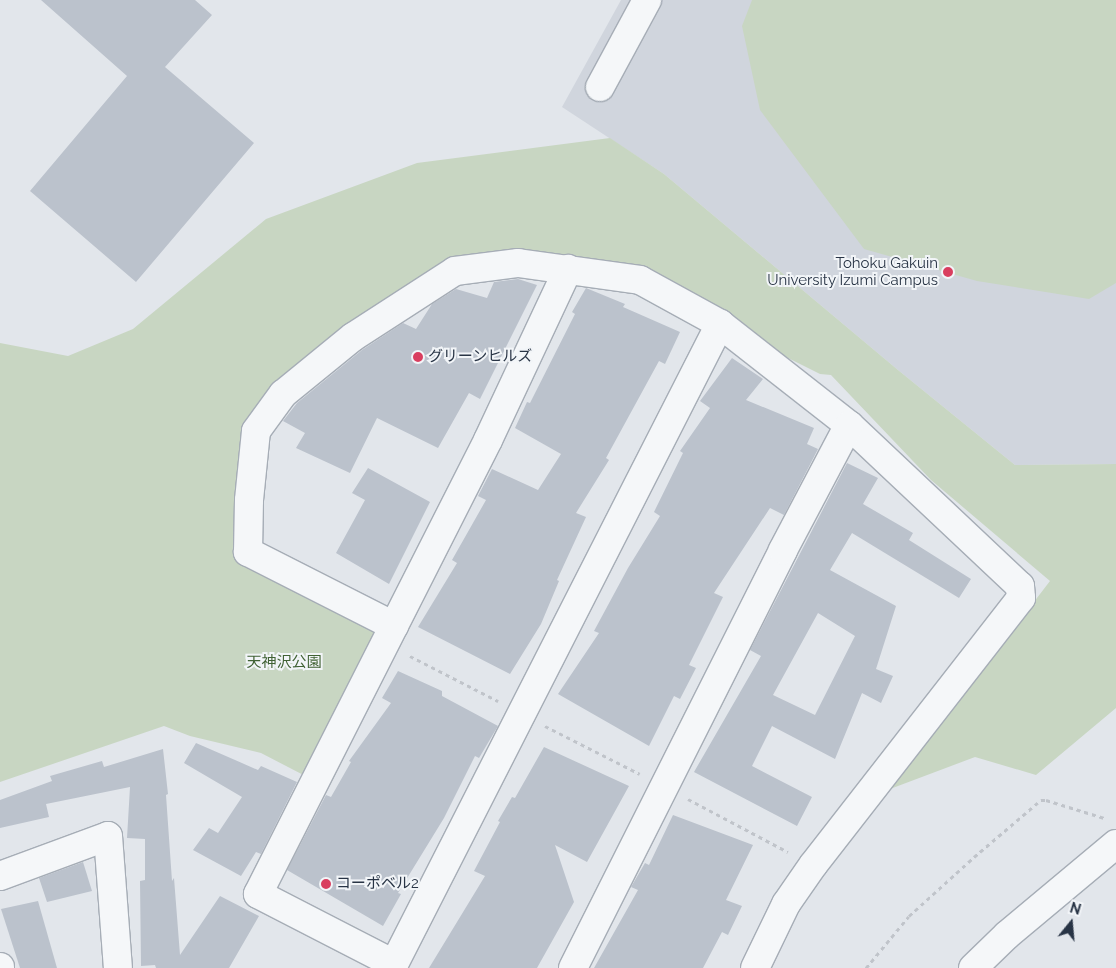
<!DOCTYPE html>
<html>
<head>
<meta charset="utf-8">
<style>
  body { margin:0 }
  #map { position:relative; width:1116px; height:968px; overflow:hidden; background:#e2e6eb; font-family:Raleway,"Noto Sans JP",sans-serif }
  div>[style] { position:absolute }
  .built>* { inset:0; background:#d0d5dd }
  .green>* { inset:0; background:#c8d6c2 }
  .building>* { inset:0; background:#bbc2cc }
  .path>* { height:3px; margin-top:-1.5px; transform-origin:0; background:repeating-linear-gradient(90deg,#c0c4ca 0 4px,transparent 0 8px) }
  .roads { filter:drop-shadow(1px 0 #a6adb6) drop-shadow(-1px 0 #a6adb6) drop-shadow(0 1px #a6adb6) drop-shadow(0 -1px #a6adb6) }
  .minor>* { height:28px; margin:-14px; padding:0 14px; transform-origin:14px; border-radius:14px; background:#f5f7f9 }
  .dots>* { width:14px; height:14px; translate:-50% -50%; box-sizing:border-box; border:2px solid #f2f5f8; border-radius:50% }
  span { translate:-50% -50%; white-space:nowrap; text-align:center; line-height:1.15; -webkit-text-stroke:4px #f2f5f8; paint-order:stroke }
  .poi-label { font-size:15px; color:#283445 }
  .right { translate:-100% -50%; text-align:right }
  .left { translate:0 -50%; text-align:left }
  .park-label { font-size:15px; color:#406234 }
  .north { position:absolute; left:1046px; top:898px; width:50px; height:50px; -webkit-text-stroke:4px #f2f5f8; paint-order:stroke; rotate:17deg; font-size:14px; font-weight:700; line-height:20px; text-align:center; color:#283445 }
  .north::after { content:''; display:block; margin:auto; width:18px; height:22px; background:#283445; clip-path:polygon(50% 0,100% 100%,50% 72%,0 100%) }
</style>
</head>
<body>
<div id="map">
  <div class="built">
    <div style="clip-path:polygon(621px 0,1116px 0,1116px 464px,1015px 465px,898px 370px,664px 174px,562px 107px)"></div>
  </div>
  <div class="green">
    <div style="clip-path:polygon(752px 0,1116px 0,1116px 283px,1089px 299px,977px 281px,864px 249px,760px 110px,742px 26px)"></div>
    <div style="clip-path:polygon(610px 138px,664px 174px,898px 370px,1015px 465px,1116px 464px,1116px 708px,1036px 775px,975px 757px,890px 789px,1050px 581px,931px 480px,831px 375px,820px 374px,720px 324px,640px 280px,455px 271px,256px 431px,248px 552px,394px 626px,315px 781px,261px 753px,190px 736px,164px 726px,0 782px,0 343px,68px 356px,133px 329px,266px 219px,417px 163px)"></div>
  </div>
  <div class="building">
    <div style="clip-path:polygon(41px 0,195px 0,212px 15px,165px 67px,254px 143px,136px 282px,30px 191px,127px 76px)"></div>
    <div style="clip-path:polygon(518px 279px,537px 285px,480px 399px,469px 393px,438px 448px,377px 418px,350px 473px,296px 448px,305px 433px,283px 421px,297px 403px,362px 350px,403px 323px,416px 329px,432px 304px,456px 289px,487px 298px,494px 282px)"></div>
    <div style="clip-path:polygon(586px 288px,625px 304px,623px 307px,680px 332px,665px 364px,659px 361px,606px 458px,609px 460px,576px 513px,586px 517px,557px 580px,559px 581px,541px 624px,510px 674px,418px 627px,457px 563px,452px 560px,486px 500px,478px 496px,492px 469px,538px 490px,561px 454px,515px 428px,527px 402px,530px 403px,575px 314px,572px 312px)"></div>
    <div style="clip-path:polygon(732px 358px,763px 379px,746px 400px,814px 428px,807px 444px,818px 449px,784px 515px,770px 508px,714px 593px,723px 597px,689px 665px,696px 668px,680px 699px,674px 696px,649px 746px,558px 694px,599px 633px,594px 631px,628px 568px,660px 516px,654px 512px,683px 453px,680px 451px,710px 408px,700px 401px)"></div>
    <div style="clip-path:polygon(evenodd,847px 463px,878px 478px,863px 504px,913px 533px,909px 540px,971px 579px,959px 598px,852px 533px,830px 570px,896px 606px,876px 669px,893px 676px,881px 703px,862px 693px,835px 759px,772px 726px,752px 766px,812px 797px,797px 826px,694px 772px,761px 656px,750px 650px,847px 463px,818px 613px,855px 636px,815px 715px,773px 695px,818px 613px)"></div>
    <div style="clip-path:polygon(368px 468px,430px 502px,389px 584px,336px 553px,365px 500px,352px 493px)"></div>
    <div style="clip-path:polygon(398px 671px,442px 691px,442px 696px,498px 726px,479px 758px,475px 756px,444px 818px,398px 893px,401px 894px,383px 926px,287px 870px,326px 795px,331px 797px,351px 762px,349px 761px,391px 703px,382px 698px)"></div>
    <div style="clip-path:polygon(196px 743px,258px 770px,261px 766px,297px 782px,261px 854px,256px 852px,241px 876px,193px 850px,209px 828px,218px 833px,242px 797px,184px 763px)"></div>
    <div style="clip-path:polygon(544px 747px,629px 786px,587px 862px,555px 845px,574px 902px,537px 968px,429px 968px,485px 876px,474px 871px,500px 822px,498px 821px,512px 797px,515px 798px)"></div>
    <div style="clip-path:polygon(163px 749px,168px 794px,166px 795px,172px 881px,174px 878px,180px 955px,220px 896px,259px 916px,229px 968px,156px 968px,155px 965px,141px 966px,140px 881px,145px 880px,145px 839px,127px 838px,130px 787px,46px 804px,49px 817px,0 828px,0 800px,52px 781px,50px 776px,102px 761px,104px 767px)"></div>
    <div style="clip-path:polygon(673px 815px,753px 845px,726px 900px,742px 906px,728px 935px,722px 932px,703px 968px,594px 968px,638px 890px,631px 887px,645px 863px,649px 865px)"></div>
    <div style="clip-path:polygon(83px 862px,92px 891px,47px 902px,39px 878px)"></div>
    <div style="clip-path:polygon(38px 901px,57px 968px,20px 968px,1px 909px)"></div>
  </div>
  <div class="path">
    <div style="left:410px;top:656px;width:99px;rotate:27.1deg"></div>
    <div style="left:545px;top:726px;width:106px;rotate:26.8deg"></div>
    <div style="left:688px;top:799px;width:113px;rotate:27.9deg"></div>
    <div style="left:866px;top:968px;width:67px;rotate:-50.4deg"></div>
    <div style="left:909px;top:916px;width:88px;rotate:-42.2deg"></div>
    <div style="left:974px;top:857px;width:88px;rotate:-40.4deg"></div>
    <div style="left:1041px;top:800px;width:5px"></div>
    <div style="left:1046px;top:800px;width:61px;rotate:17.2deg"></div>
  </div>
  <div class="roads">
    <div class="minor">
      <div style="left:600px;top:87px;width:99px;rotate:-61.6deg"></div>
      <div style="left:394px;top:626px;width:164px;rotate:-153.1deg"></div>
      <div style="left:248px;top:552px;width:52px;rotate:-88.9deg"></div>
      <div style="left:249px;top:500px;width:69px;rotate:-84.2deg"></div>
      <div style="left:256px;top:431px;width:46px;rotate:-53.9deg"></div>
      <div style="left:283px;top:394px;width:90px;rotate:-39.2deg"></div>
      <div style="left:353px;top:337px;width:121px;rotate:-32.9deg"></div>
      <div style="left:455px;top:271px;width:64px;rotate:-7.2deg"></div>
      <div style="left:518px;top:263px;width:123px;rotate:7.9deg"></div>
      <div style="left:640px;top:280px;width:91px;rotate:28.8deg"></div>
      <div style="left:720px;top:324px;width:164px;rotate:38.1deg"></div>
      <div style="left:849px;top:425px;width:235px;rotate:43.3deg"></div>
      <div style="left:1020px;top:586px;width:12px;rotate:85deg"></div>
      <div style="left:1021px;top:598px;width:338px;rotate:127.9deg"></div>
      <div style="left:813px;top:865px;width:47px;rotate:124.7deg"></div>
      <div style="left:786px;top:904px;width:71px;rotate:115.8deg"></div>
      <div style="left:0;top:876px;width:115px;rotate:-20.3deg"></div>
      <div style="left:108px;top:836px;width:132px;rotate:85.7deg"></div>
      <div style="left:394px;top:964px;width:153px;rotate:-152.8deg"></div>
      <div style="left:258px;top:894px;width:509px;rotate:-63.13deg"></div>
      <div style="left:488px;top:440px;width:189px;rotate:-64.9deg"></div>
      <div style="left:0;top:967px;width:1px;rotate:90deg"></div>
      <div style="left:392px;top:968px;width:723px;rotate:-63.01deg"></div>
      <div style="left:573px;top:968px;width:468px;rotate:-63.3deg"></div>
      <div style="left:783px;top:550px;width:141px;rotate:-62.2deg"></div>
      <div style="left:973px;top:968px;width:47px;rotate:-44.1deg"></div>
      <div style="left:1007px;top:935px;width:142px;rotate:-39.9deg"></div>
    </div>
  </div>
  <div class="dots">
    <div style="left:948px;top:272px;background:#d93e5f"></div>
    <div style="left:418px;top:357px;background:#d93e5f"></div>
    <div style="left:326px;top:884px;background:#d93e5f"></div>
  </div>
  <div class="poi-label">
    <span class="right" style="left:938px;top:272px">Tohoku Gakuin<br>University Izumi Campus</span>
    <span class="left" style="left:428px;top:357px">グリーンヒルズ</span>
    <span class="left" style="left:336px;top:884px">コーポベル2</span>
  </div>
  <div class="park-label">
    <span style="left:284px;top:663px">天神沢公園</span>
  </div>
  <div class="north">N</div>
</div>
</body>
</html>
